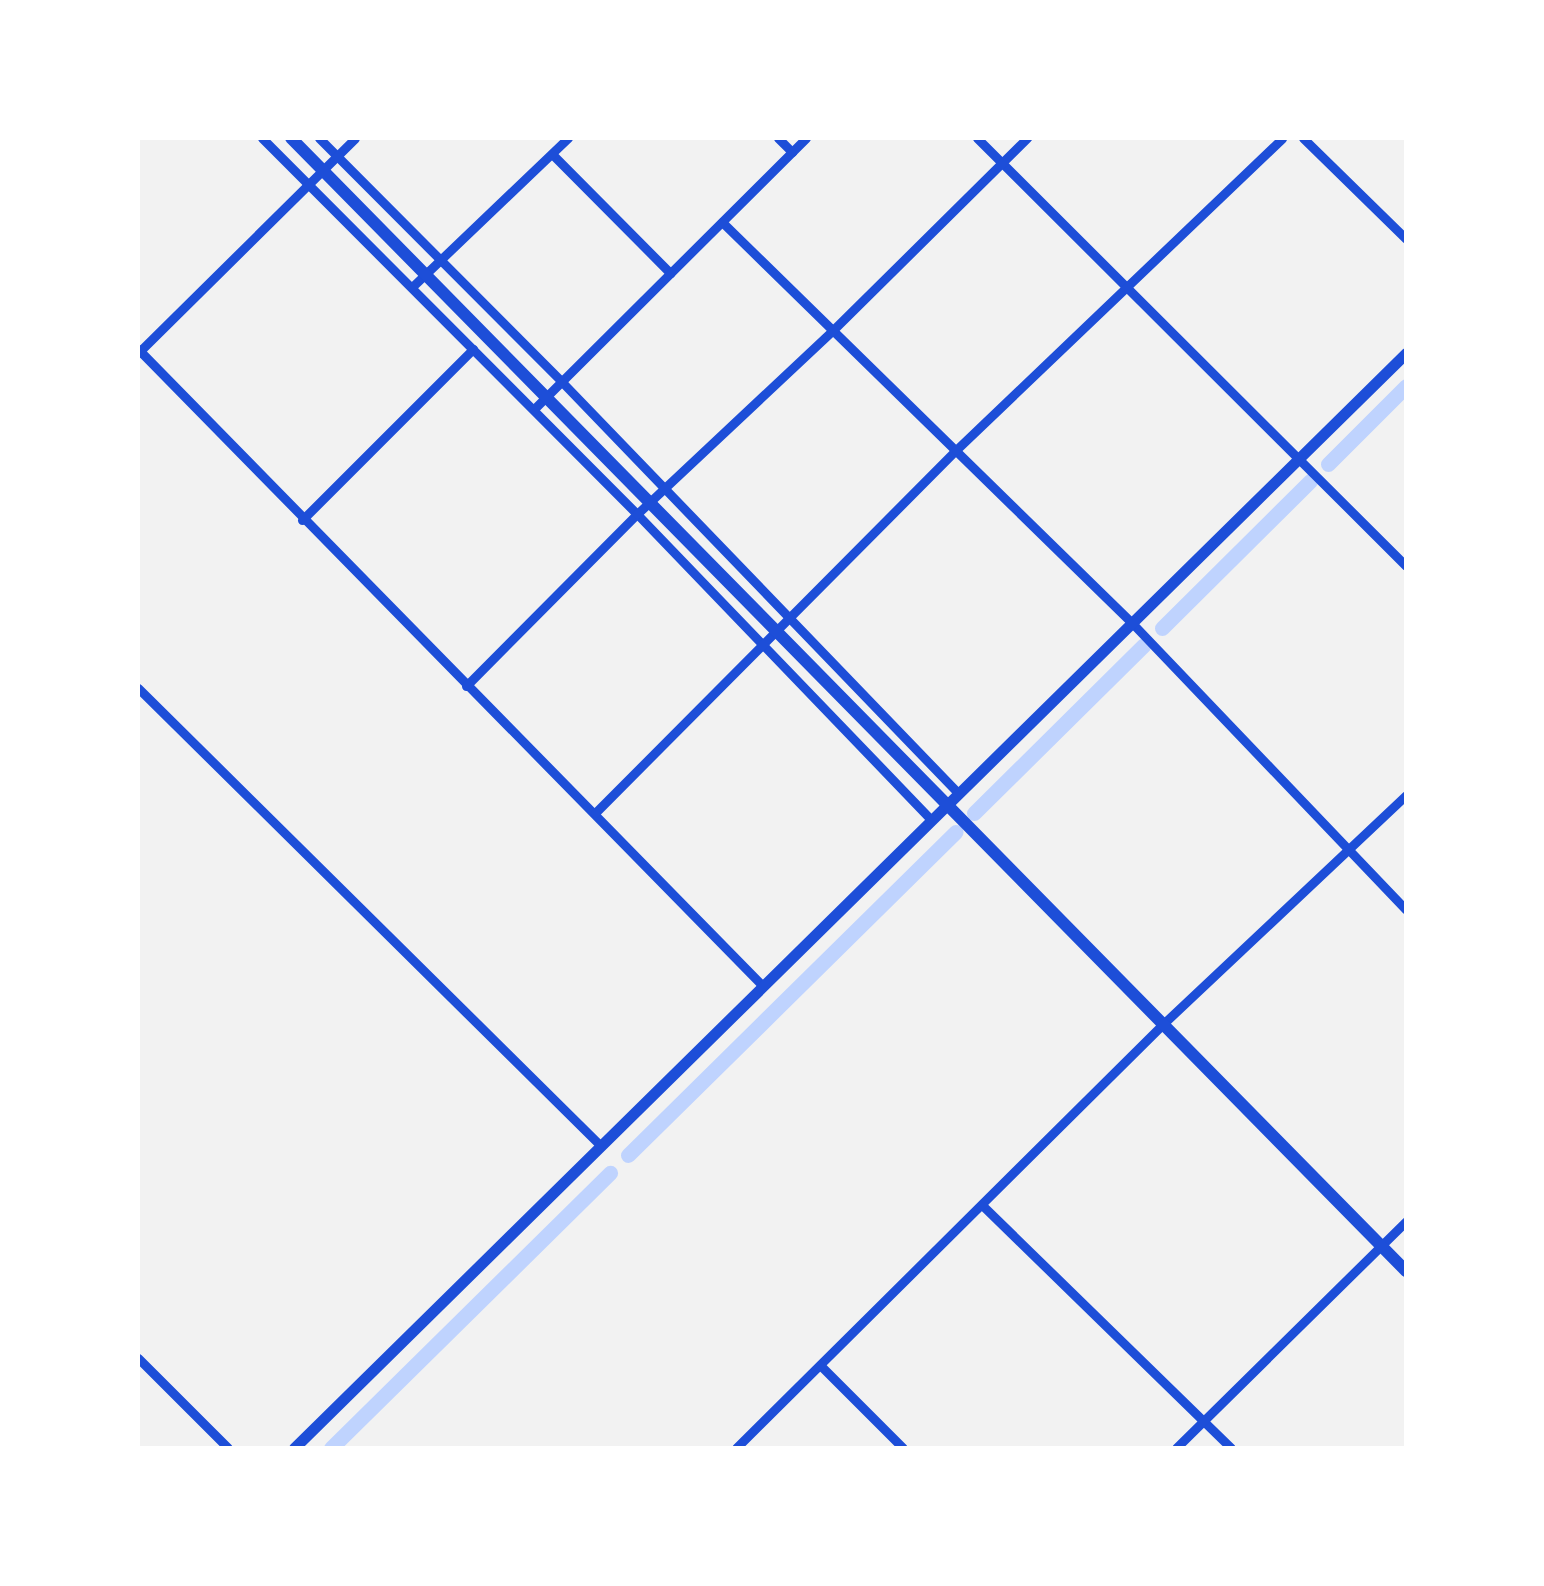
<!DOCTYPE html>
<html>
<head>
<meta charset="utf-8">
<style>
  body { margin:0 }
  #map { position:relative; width:1544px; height:1586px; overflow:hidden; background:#f2f2f2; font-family:"Varela Round",sans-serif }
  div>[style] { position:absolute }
  .canal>* { height:15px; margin:-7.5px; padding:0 7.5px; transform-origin:7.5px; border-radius:7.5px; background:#bfd3fe }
  .minor>* { height:9px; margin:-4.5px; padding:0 4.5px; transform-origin:4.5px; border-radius:4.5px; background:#1d4ed8 }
  .tertiary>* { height:11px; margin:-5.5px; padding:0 5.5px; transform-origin:5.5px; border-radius:5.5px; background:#1d4ed8 }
  .secondary>* { height:12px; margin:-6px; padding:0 6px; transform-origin:6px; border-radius:6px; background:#1d4ed8 }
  span { translate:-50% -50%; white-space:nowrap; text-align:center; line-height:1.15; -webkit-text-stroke:10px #fff; paint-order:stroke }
  .frame { position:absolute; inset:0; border:140px solid #fff; pointer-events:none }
</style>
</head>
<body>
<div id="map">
  <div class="canal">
    <div style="left:1328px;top:464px;width:110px;rotate:-45deg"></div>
    <div style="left:1162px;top:628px;width:209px;rotate:-44.8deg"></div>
    <div style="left:974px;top:813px;width:239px;rotate:-44.7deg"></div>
    <div style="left:628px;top:1155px;width:460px;rotate:-44.6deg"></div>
    <div style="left:331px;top:1448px;width:392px;rotate:-44.6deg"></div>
  </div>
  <div class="minor">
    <div style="left:262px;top:138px;width:531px;rotate:45.08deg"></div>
    <div style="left:637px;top:514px;width:424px;rotate:46.1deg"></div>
    <div style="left:319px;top:138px;width:344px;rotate:45.1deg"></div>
    <div style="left:562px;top:382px;width:571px;rotate:46.06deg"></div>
    <div style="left:778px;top:138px;width:20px;rotate:45deg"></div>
    <div style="left:977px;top:138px;width:606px;rotate:44.93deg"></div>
    <div style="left:1303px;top:138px;width:144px;rotate:44.4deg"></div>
    <div style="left:552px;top:154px;width:168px;rotate:45.2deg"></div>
    <div style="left:722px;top:222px;width:575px;rotate:44.37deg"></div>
    <div style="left:1133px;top:624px;width:395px;rotate:46.3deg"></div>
    <div style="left:412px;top:287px;width:216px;rotate:-43.7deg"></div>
    <div style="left:138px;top:349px;width:890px;rotate:45.55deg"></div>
    <div style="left:138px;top:353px;width:305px;rotate:-44.7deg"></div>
    <div style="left:534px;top:409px;width:384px;rotate:-44.9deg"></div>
    <div style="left:302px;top:520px;width:242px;rotate:-45deg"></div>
    <div style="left:466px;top:686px;width:243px;rotate:-45.2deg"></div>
    <div style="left:637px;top:514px;width:266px;rotate:-43.2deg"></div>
    <div style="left:831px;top:332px;width:276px;rotate:-44.7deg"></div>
    <div style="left:138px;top:688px;width:651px;rotate:44.69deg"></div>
    <div style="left:595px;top:813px;width:512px;rotate:-45.16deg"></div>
    <div style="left:956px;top:450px;width:451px;rotate:-43.7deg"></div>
    <div style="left:982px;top:1205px;width:348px;rotate:44.3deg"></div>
    <div style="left:138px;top:1358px;width:127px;rotate:45deg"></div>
    <div style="left:820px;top:1365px;width:117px;rotate:45deg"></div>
    <div style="left:736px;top:1448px;width:600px;rotate:-44.8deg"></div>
    <div style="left:1162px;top:1025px;width:335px;rotate:-43.3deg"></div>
    <div style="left:1176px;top:1448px;width:323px;rotate:-44.6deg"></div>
  </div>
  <div class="tertiary">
    <div style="left:294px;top:1448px;width:1561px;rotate:-44.56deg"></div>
  </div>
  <div class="secondary">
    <div style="left:291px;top:138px;width:1590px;rotate:45.46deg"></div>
  </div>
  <div class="frame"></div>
</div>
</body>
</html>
